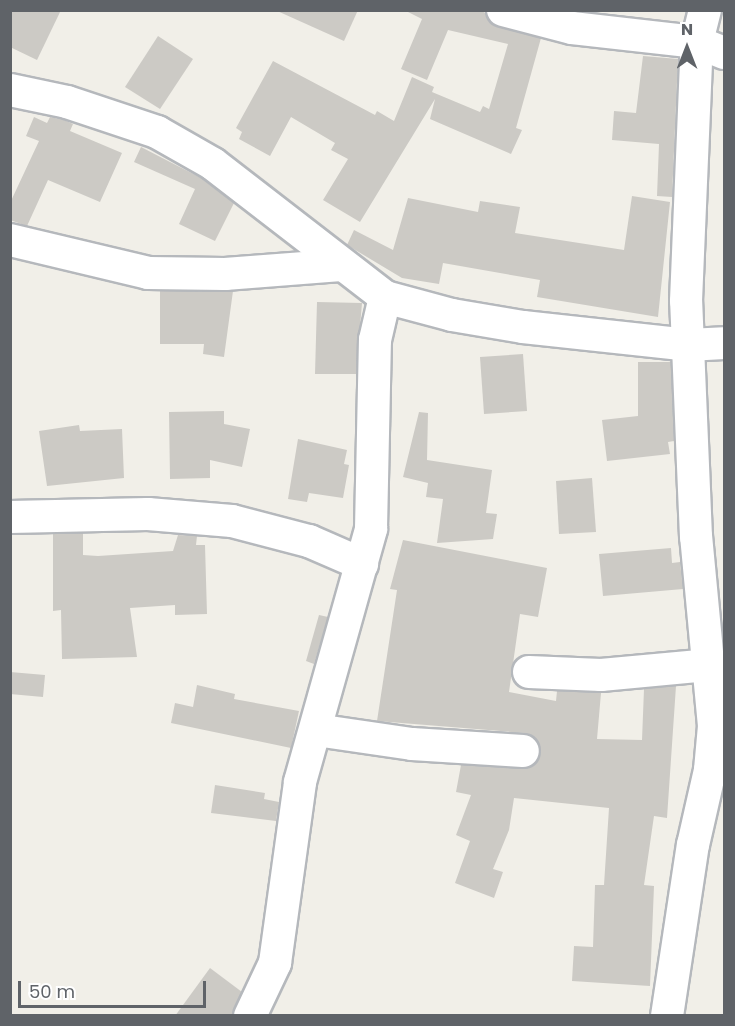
<!DOCTYPE html>
<html>
<head>
<meta charset="utf-8">
<style>
  body { margin:0 }
  #map { position:relative; width:735px; height:1026px; overflow:hidden; background:#f1efe8; font-family:Poppins,sans-serif }
  div>[style] { position:absolute }
  .building>* { inset:0; background:#cccac5 }
  .roads { filter:drop-shadow(2px 0 #b5b8bc) drop-shadow(-2px 0 #b5b8bc) drop-shadow(0 2px #b5b8bc) drop-shadow(0 -2px #b5b8bc) }
  .minor>* { height:32px; margin:-16px; padding:0 16px; transform-origin:16px; border-radius:16px; background:#fff }
  span { translate:-50% -50%; white-space:nowrap; text-align:center; line-height:1.15; -webkit-text-stroke:5px #fff; paint-order:stroke }
  .frame { position:absolute; inset:0; border:12px solid #5f6368; pointer-events:none }
  .north { position:absolute; left:657px; top:18px; width:60px; height:60px; -webkit-text-stroke:4px #fff; paint-order:stroke; rotate:0deg; font-size:16px; font-weight:700; line-height:24px; text-align:center; color:#5f6368 }
  .north::after { content:''; display:block; margin:auto; width:21px; height:27px; background:#5f6368; clip-path:polygon(50% 0,100% 100%,50% 72%,0 100%) }
  .scale { position:absolute; left:18px; top:981px; width:188px; height:27px; box-sizing:border-box; border:3px solid #5f6368; border-top:0; padding-left:8px; font-size:18px; line-height:21px; white-space:nowrap; color:#5f6368; -webkit-text-stroke:4px #fff; paint-order:stroke }
</style>
</head>
<body>
<div id="map">
  <div class="building">
    <div style="clip-path:polygon(10px 10px,61px 10px,37px 60px,10px 47px)"></div>
    <div style="clip-path:polygon(275px 10px,358px 10px,344px 41px)"></div>
    <div style="clip-path:polygon(404px 10px,478px 10px,486px 13px,498px 27px,541px 38px,516px 128px,522px 130px,511px 154px,430px 119px,435px 99px,360px 222px,323px 200px,348px 159px,331px 150px,335px 143px,291px 117px,270px 156px,239px 139px,242px 132px,236px 128px,273px 61px,375px 115px,377px 111px,394px 121px,412px 77px,434px 87px,432px 92px,480px 112px,483px 106px,489px 109px,508px 44px,448px 30px,427px 80px,401px 69px,422px 19px)"></div>
    <div style="clip-path:polygon(158px 36px,193px 59px,160px 109px,125px 87px)"></div>
    <div style="clip-path:polygon(643px 56px,678px 59px,672px 197px,657px 196px,659px 144px,612px 140px,614px 111px,636px 113px)"></div>
    <div style="clip-path:polygon(34px 117px,47px 123px,50px 117px,64px 120px,73px 124px,70px 131px,122px 153px,100px 202px,48px 180px,27px 226px,10px 220px,10px 203px,39px 141px,26px 136px)"></div>
    <div style="clip-path:polygon(141px 147px,203px 179px,234px 203px,215px 241px,179px 224px,195px 189px,134px 162px)"></div>
    <div style="clip-path:polygon(632px 196px,670px 202px,658px 317px,537px 297px,540px 280px,443px 263px,439px 284px,402px 278px,347px 245px,354px 230px,393px 250px,408px 198px,478px 212px,480px 201px,520px 207px,515px 233px,624px 250px)"></div>
    <div style="clip-path:polygon(160px 291px,233px 291px,224px 357px,203px 354px,204px 344px,160px 344px)"></div>
    <div style="clip-path:polygon(317px 302px,362px 303px,356px 374px,315px 374px)"></div>
    <div style="clip-path:polygon(523px 354px,527px 411px,484px 414px,480px 357px)"></div>
    <div style="clip-path:polygon(638px 362px,671px 362px,674px 441px,668px 442px,670px 454px,607px 461px,602px 420px,638px 416px)"></div>
    <div style="clip-path:polygon(224px 411px,224px 424px,250px 429px,242px 467px,210px 460px,210px 478px,170px 479px,169px 412px)"></div>
    <div style="clip-path:polygon(419px 412px,428px 413px,427px 460px,492px 470px,486px 513px,497px 514px,493px 539px,437px 543px,443px 499px,426px 497px,428px 483px,403px 477px)"></div>
    <div style="clip-path:polygon(79px 425px,80px 431px,122px 429px,124px 478px,47px 486px,39px 431px)"></div>
    <div style="clip-path:polygon(298px 439px,347px 450px,344px 464px,349px 465px,343px 498px,309px 493px,307px 502px,288px 499px)"></div>
    <div style="clip-path:polygon(592px 478px,596px 532px,559px 534px,556px 481px)"></div>
    <div style="clip-path:polygon(83px 533px,83px 555px,98px 556px,173px 551px,178px 535px,197px 536px,196px 545px,205px 545px,207px 614px,175px 615px,175px 605px,130px 608px,137px 657px,62px 659px,61px 610px,53px 611px,53px 534px)"></div>
    <div style="clip-path:polygon(403px 540px,547px 568px,538px 617px,520px 614px,509px 692px,556px 701px,557px 691px,601px 693px,597px 739px,642px 740px,644px 689px,676px 686px,667px 818px,654px 816px,644px 885px,654px 886px,650px 986px,572px 981px,574px 946px,593px 947px,595px 885px,604px 885px,609px 808px,514px 798px,509px 830px,493px 869px,503px 872px,494px 898px,455px 883px,470px 841px,456px 835px,471px 795px,456px 792px,461px 765px,522px 769px,538px 761px,541px 752px,533px 736px,524px 733px,377px 721px,397px 590px,390px 589px)"></div>
    <div style="clip-path:polygon(671px 548px,672px 563px,680px 562px,683px 589px,603px 596px,599px 554px)"></div>
    <div style="clip-path:polygon(319px 615px,328px 617px,314px 664px,306px 661px)"></div>
    <div style="clip-path:polygon(10px 672px,45px 675px,43px 697px,10px 694px)"></div>
    <div style="clip-path:polygon(197px 685px,235px 694px,234px 699px,299px 711px,291px 748px,171px 723px,175px 703px,193px 707px)"></div>
    <div style="clip-path:polygon(215px 785px,265px 793px,264px 799px,279px 802px,276px 821px,211px 813px)"></div>
    <div style="clip-path:polygon(210px 968px,242px 992px,232px 1016px,175px 1016px)"></div>
  </div>
  <div class="roads">
    <div class="minor">
      <div style="left:503px;top:10px;width:71px;rotate:14.6deg"></div>
      <div style="left:572px;top:28px;width:126px;rotate:6.4deg"></div>
      <div style="left:697px;top:42px;width:29px;rotate:22deg"></div>
      <div style="left:10px;top:90px;width:58px;rotate:11.9deg"></div>
      <div style="left:67px;top:102px;width:95px;rotate:18.4deg"></div>
      <div style="left:157px;top:132px;width:64px;rotate:29.7deg"></div>
      <div style="left:213px;top:164px;width:217px;rotate:37.7deg"></div>
      <div style="left:385px;top:297px;width:69px;rotate:15deg"></div>
      <div style="left:452px;top:315px;width:72px;rotate:9.6deg"></div>
      <div style="left:523px;top:327px;width:166px;rotate:6.2deg"></div>
      <div style="left:688px;top:345px;width:36px;rotate:-3deg"></div>
      <div style="left:10px;top:240px;width:142px;rotate:13.4deg"></div>
      <div style="left:148px;top:273px;width:77px;rotate:0.7deg"></div>
      <div style="left:225px;top:274px;width:116px;rotate:-4.4deg"></div>
      <div style="left:10px;top:517px;width:138px;rotate:-1.2deg"></div>
      <div style="left:148px;top:514px;width:84px;rotate:4.8deg"></div>
      <div style="left:232px;top:521px;width:80px;rotate:14.6deg"></div>
      <div style="left:309px;top:541px;width:58px;rotate:23.5deg"></div>
      <div style="left:529px;top:672px;width:72px;rotate:2.4deg"></div>
      <div style="left:601px;top:675px;width:107px;rotate:-5.3deg"></div>
      <div style="left:708px;top:665px;width:19px;rotate:32deg"></div>
      <div style="left:316px;top:730px;width:97px;rotate:8.3deg"></div>
      <div style="left:412px;top:744px;width:111px;rotate:3.6deg"></div>
      <div style="left:250px;top:1016px;width:59px;rotate:-64.7deg"></div>
      <div style="left:275px;top:963px;width:183px;rotate:-82.1deg"></div>
      <div style="left:300px;top:782px;width:263px;rotate:-74.3deg"></div>
      <div style="left:371px;top:529px;width:189px;rotate:-88.8deg"></div>
      <div style="left:375px;top:340px;width:44px;rotate:-76.9deg"></div>
      <div style="left:667px;top:1016px;width:173px;rotate:-81.4deg"></div>
      <div style="left:693px;top:845px;width:77px;rotate:-77.2deg"></div>
      <div style="left:710px;top:770px;width:44px;rotate:-84.8deg"></div>
      <div style="left:714px;top:726px;width:190px;rotate:-95.4deg"></div>
      <div style="left:696px;top:537px;width:236px;rotate:-92.4deg"></div>
      <div style="left:686px;top:301px;width:259px;rotate:-87.6deg"></div>
      <div style="left:697px;top:42px;width:33px;rotate:-76deg"></div>
    </div>
  </div>
  <div class="frame"></div>
  <div class="north">N</div>
  <div class="scale">50 m</div>
</div>
</body>
</html>
